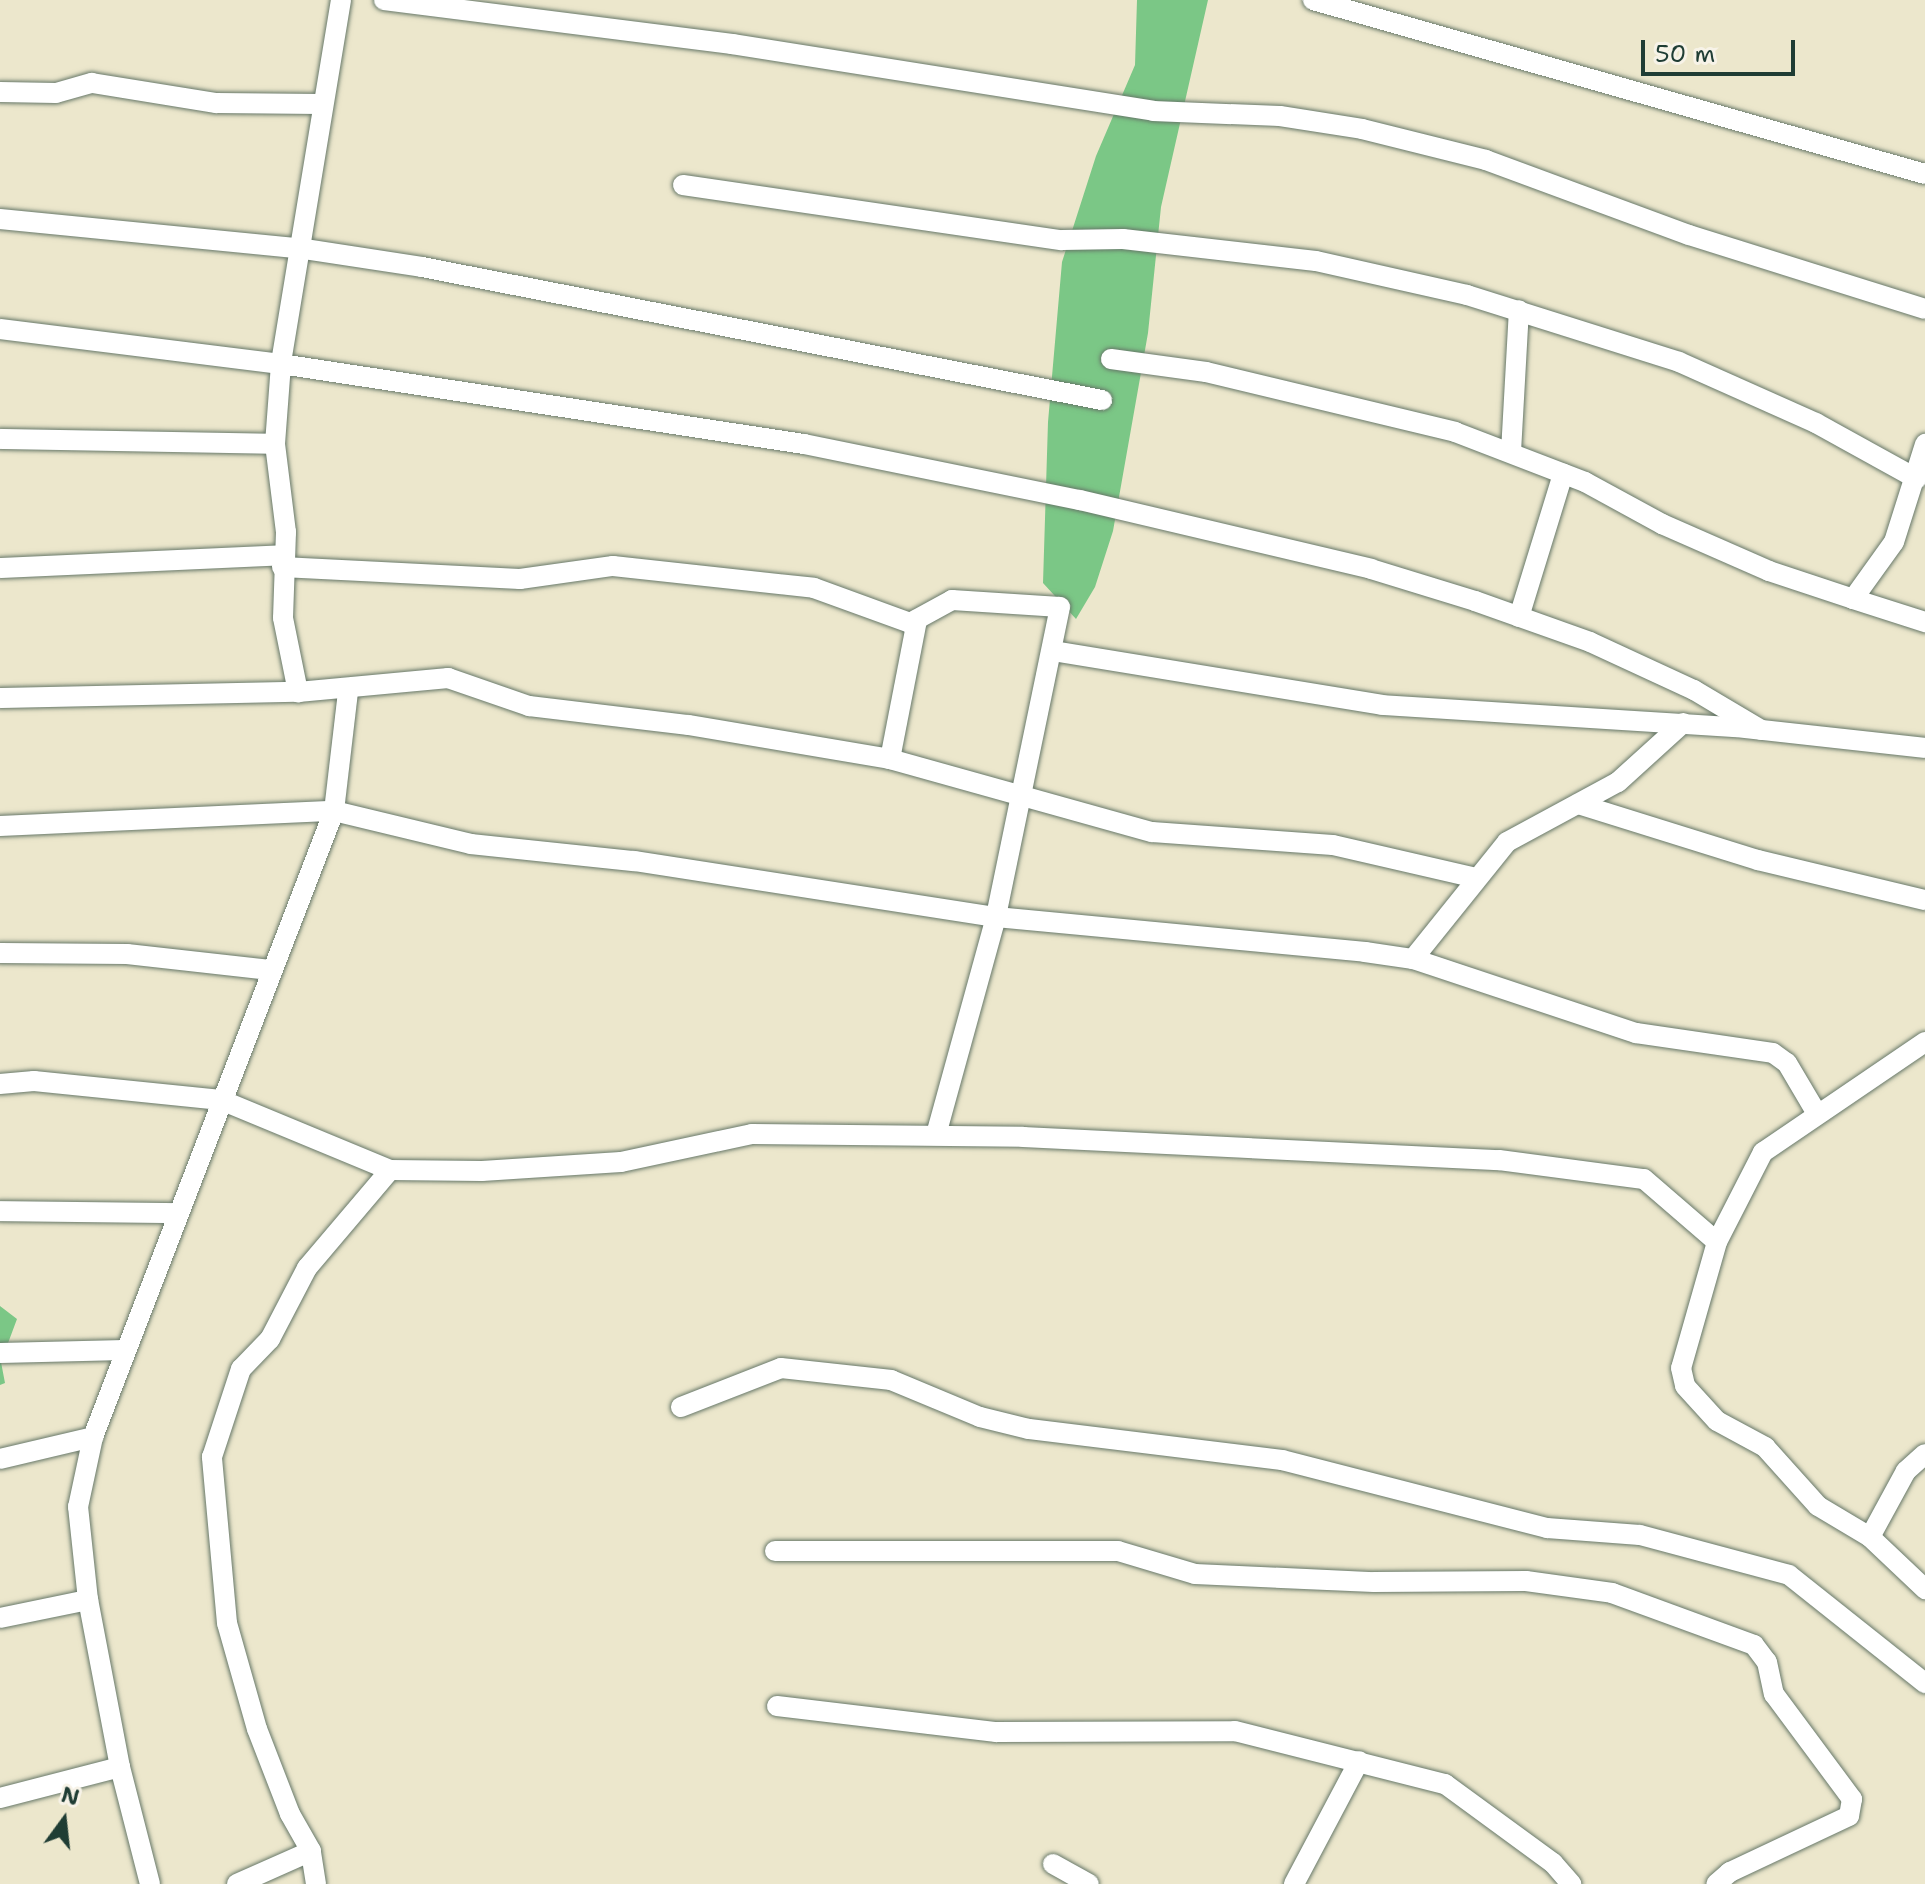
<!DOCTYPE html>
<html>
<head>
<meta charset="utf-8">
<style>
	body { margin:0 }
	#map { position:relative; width:1925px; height:1884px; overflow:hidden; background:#ece7cc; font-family:"Shantell Sans",sans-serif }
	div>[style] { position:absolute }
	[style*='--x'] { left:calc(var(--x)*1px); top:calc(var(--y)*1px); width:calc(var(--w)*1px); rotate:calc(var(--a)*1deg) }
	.green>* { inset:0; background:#7bc786 }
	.roads { filter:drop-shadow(0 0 2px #677869) drop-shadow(0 0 2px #677869) }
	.street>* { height:20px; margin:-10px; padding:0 10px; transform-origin:10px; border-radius:10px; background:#fff }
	span { translate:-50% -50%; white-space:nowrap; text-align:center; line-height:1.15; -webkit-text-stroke:8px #f7f3e8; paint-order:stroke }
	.north { position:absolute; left:24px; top:1780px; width:80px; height:80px; -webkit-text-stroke:6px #f7f3e8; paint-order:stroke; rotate:15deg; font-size:22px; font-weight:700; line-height:32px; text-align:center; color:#1f3d34 }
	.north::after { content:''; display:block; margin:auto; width:28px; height:36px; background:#1f3d34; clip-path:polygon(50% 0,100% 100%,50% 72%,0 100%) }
	.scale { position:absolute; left:1641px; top:40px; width:154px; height:36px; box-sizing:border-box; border:4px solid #1f3d34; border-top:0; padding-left:10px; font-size:24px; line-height:28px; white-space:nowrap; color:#1f3d34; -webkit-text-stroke:6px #f7f3e8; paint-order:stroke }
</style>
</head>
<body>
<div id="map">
	<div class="green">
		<i style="clip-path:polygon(1137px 0,1208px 0,1161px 207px,1148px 333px,1113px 531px,1095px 587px,1076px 619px,1043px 583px,1048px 422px,1062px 262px,1096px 156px,1135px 65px)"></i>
		<i style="clip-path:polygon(0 1306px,17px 1319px,1px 1362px,5px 1383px,0 1385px)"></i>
	</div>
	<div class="roads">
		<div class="street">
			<i style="--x:341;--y:0;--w:369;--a:99.4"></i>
			<i style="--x:281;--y:364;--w:80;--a:94.3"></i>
			<i style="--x:275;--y:444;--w:89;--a:82.9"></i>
			<i style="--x:286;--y:532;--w:86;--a:92"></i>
			<i style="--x:283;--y:618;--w:76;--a:78.5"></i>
			<i style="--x:298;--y:692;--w:151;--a:-5.3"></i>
			<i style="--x:448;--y:678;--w:86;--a:19.1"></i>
			<i style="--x:529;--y:706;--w:161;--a:6.8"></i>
			<i style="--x:689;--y:725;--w:204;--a:9.6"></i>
			<i style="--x:890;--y:759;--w:272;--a:15.6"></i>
			<i style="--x:1152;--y:832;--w:181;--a:4.1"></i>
			<i style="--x:1333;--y:845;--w:147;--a:13"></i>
			<i style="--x:384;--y:0;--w:351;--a:7.2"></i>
			<i style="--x:732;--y:44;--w:426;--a:9"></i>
			<i style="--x:1153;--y:111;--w:127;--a:2.3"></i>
			<i style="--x:1280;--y:116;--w:83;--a:9"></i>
			<i style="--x:1362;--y:129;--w:128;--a:14"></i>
			<i style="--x:1486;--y:160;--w:216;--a:20.3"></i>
			<i style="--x:1689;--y:235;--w:247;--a:17.4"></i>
			<i style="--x:1313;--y:0;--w:636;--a:15.87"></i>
			<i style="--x:0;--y:92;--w:56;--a:1"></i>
			<i style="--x:56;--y:93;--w:37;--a:-16"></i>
			<i style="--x:92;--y:83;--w:126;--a:9.2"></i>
			<i style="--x:216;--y:103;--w:104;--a:0.6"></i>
			<i style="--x:683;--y:185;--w:383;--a:8.3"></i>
			<i style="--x:1062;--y:240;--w:61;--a:-0.9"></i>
			<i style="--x:1123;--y:239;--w:194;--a:6.5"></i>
			<i style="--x:1316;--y:261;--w:155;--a:12.7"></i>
			<i style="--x:1467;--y:295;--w:222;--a:17.5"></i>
			<i style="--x:1679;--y:362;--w:150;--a:24"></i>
			<i style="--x:1816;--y:423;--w:115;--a:29"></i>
			<i style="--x:0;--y:219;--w:299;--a:5.6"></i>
			<i style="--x:298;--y:248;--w:125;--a:8.7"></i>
			<i style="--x:422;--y:267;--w:693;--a:11.07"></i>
			<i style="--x:0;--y:329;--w:283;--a:7.1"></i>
			<i style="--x:281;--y:364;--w:529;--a:8.7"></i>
			<i style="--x:804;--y:444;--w:282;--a:11.5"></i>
			<i style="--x:1080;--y:500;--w:299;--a:13.3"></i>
			<i style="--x:1371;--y:569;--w:109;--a:17.1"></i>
			<i style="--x:1475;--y:601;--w:122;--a:19.6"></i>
			<i style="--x:1590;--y:642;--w:115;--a:24.8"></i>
			<i style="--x:1694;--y:690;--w:78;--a:30.8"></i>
			<i style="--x:1111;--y:359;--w:96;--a:7.8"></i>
			<i style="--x:1206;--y:372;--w:256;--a:13.5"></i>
			<i style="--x:1455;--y:432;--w:139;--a:21"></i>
			<i style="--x:1585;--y:482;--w:88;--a:28.6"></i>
			<i style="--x:1662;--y:524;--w:117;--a:23.7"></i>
			<i style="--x:1769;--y:571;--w:89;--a:18.4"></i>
			<i style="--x:1853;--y:599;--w:70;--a:-54.3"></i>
			<i style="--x:1894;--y:542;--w:103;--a:-72.4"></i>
			<i style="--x:0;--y:439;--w:275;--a:1"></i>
			<i style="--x:1511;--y:452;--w:142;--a:-86.8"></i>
			<i style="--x:282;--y:567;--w:238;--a:2.9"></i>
			<i style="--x:520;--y:579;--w:94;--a:-8"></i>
			<i style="--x:613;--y:566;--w:202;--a:6.2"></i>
			<i style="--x:814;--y:588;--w:102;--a:20"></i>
			<i style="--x:910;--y:623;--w:48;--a:-28.7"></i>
			<i style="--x:952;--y:600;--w:108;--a:3.7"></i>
			<i style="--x:1060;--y:607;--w:317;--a:101.7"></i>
			<i style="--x:996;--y:917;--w:226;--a:105.4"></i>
			<i style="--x:0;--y:568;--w:284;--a:-2.6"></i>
			<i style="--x:1853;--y:599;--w:76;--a:17.7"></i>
			<i style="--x:1519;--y:617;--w:150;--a:-72.9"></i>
			<i style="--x:1053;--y:651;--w:333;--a:9.3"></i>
			<i style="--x:1382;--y:705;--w:354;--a:3.6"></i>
			<i style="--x:1735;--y:727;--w:191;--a:6.3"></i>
			<i style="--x:0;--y:698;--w:298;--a:-1.2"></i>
			<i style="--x:890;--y:759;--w:142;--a:-79"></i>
			<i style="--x:1578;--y:804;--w:189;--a:17.3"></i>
			<i style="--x:1758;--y:860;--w:172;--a:13.5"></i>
			<i style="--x:0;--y:826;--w:334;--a:-2.6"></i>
			<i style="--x:334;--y:811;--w:141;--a:13.5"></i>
			<i style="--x:471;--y:844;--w:164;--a:6"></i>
			<i style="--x:634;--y:861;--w:366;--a:8.8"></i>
			<i style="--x:996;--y:917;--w:371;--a:5.4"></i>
			<i style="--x:1365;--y:952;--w:49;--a:8.3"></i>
			<i style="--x:1413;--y:959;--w:235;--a:18.4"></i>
			<i style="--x:1636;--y:1033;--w:138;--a:8.3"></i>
			<i style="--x:1773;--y:1053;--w:17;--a:36"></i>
			<i style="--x:1787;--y:1063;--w:57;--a:59.4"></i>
			<i style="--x:0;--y:953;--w:127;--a:0.5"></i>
			<i style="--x:127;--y:954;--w:144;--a:6.4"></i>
			<i style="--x:1413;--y:959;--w:150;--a:-51.2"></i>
			<i style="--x:1507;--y:842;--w:126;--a:-28.4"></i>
			<i style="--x:1618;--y:782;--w:88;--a:-42.2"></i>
			<i style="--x:1925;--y:1042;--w:196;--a:145.8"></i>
			<i style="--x:1763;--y:1152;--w:101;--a:117.1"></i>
			<i style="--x:1717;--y:1242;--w:131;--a:105.9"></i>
			<i style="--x:1681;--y:1368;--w:18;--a:77"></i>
			<i style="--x:1685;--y:1386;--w:47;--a:47.6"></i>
			<i style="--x:1717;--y:1421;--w:55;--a:28.4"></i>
			<i style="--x:1765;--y:1447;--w:79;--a:48.1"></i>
			<i style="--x:1818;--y:1506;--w:61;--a:30.8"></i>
			<i style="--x:1870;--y:1537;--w:76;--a:43.4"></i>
			<i style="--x:0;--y:1084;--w:34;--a:-5"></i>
			<i style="--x:34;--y:1081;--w:188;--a:5.8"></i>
			<i style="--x:221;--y:1100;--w:183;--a:22.5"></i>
			<i style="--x:390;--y:1170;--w:92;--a:0.6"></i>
			<i style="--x:482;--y:1171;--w:139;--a:-3.7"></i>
			<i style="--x:621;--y:1162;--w:134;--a:-12.1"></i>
			<i style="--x:752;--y:1134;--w:271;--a:0.6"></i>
			<i style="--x:1023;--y:1137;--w:477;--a:2.8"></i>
			<i style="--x:1499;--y:1160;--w:146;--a:7.5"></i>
			<i style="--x:1644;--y:1179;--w:96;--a:40.8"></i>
			<i style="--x:0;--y:1211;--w:176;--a:0.7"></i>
			<i style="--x:0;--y:1353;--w:125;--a:-1.4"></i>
			<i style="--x:681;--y:1407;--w:107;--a:-21.3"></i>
			<i style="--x:781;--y:1368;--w:111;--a:6.2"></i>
			<i style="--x:891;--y:1380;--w:96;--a:22.6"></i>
			<i style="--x:980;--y:1417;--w:50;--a:13.8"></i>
			<i style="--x:1029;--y:1429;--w:255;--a:7"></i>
			<i style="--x:1282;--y:1460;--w:274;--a:14.4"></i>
			<i style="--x:1547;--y:1528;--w:93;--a:4.3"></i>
			<i style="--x:1640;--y:1535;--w:154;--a:15"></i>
			<i style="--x:1789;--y:1575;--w:174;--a:38.5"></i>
			<i style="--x:0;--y:1459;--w:96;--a:-13.3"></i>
			<i style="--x:1870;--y:1537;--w:75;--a:-61.4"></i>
			<i style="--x:1906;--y:1471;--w:25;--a:-42"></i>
			<i style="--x:775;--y:1551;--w:343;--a:0"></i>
			<i style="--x:1118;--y:1551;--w:80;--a:16.6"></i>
			<i style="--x:1195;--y:1574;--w:179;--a:2.6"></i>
			<i style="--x:1374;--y:1582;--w:152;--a:-0.4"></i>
			<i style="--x:1526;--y:1581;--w:87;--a:7.9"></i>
			<i style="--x:1612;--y:1593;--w:151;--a:20.1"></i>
			<i style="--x:1754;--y:1645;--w:21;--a:53"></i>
			<i style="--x:1767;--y:1662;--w:33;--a:78"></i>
			<i style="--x:1774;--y:1694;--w:131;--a:53.4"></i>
			<i style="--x:1852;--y:1799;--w:17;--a:100"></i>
			<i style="--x:1849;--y:1816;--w:132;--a:154.8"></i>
			<i style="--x:1730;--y:1872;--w:18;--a:139"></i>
			<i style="--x:0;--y:1618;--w:90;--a:-11.6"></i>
			<i style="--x:777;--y:1706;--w:221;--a:6.8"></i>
			<i style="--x:996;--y:1732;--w:239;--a:-0.2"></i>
			<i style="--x:1235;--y:1731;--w:217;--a:14.2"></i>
			<i style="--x:1445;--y:1784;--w:134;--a:36.2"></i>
			<i style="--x:1553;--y:1863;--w:28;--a:49"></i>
			<i style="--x:0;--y:1798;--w:124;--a:-14.5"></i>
			<i style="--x:1053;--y:1864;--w:41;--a:29.1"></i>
			<i style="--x:150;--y:1884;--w:121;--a:-104.4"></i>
			<i style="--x:120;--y:1767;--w:170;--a:-100.8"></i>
			<i style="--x:88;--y:1600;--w:94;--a:-96.1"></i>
			<i style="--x:78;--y:1507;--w:72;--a:-77.9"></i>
			<i style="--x:93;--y:1437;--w:671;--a:-68.94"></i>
			<i style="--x:334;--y:811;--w:121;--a:-83.3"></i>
			<i style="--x:237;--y:1884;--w:81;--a:-24"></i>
			<i style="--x:316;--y:1884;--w:33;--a:-99"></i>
			<i style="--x:311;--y:1851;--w:43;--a:-119.6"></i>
			<i style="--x:290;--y:1814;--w:91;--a:-111.2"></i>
			<i style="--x:257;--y:1729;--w:110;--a:-105.8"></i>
			<i style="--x:227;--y:1623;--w:167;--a:-95.2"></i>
			<i style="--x:212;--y:1457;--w:93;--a:-71.8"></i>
			<i style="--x:241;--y:1369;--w:42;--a:-46"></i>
			<i style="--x:270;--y:1339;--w:80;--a:-62.5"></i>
			<i style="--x:307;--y:1268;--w:128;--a:-49.7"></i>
			<i style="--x:1294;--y:1884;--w:139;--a:-62.1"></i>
		</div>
	</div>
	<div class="north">N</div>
	<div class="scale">50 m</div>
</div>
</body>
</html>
